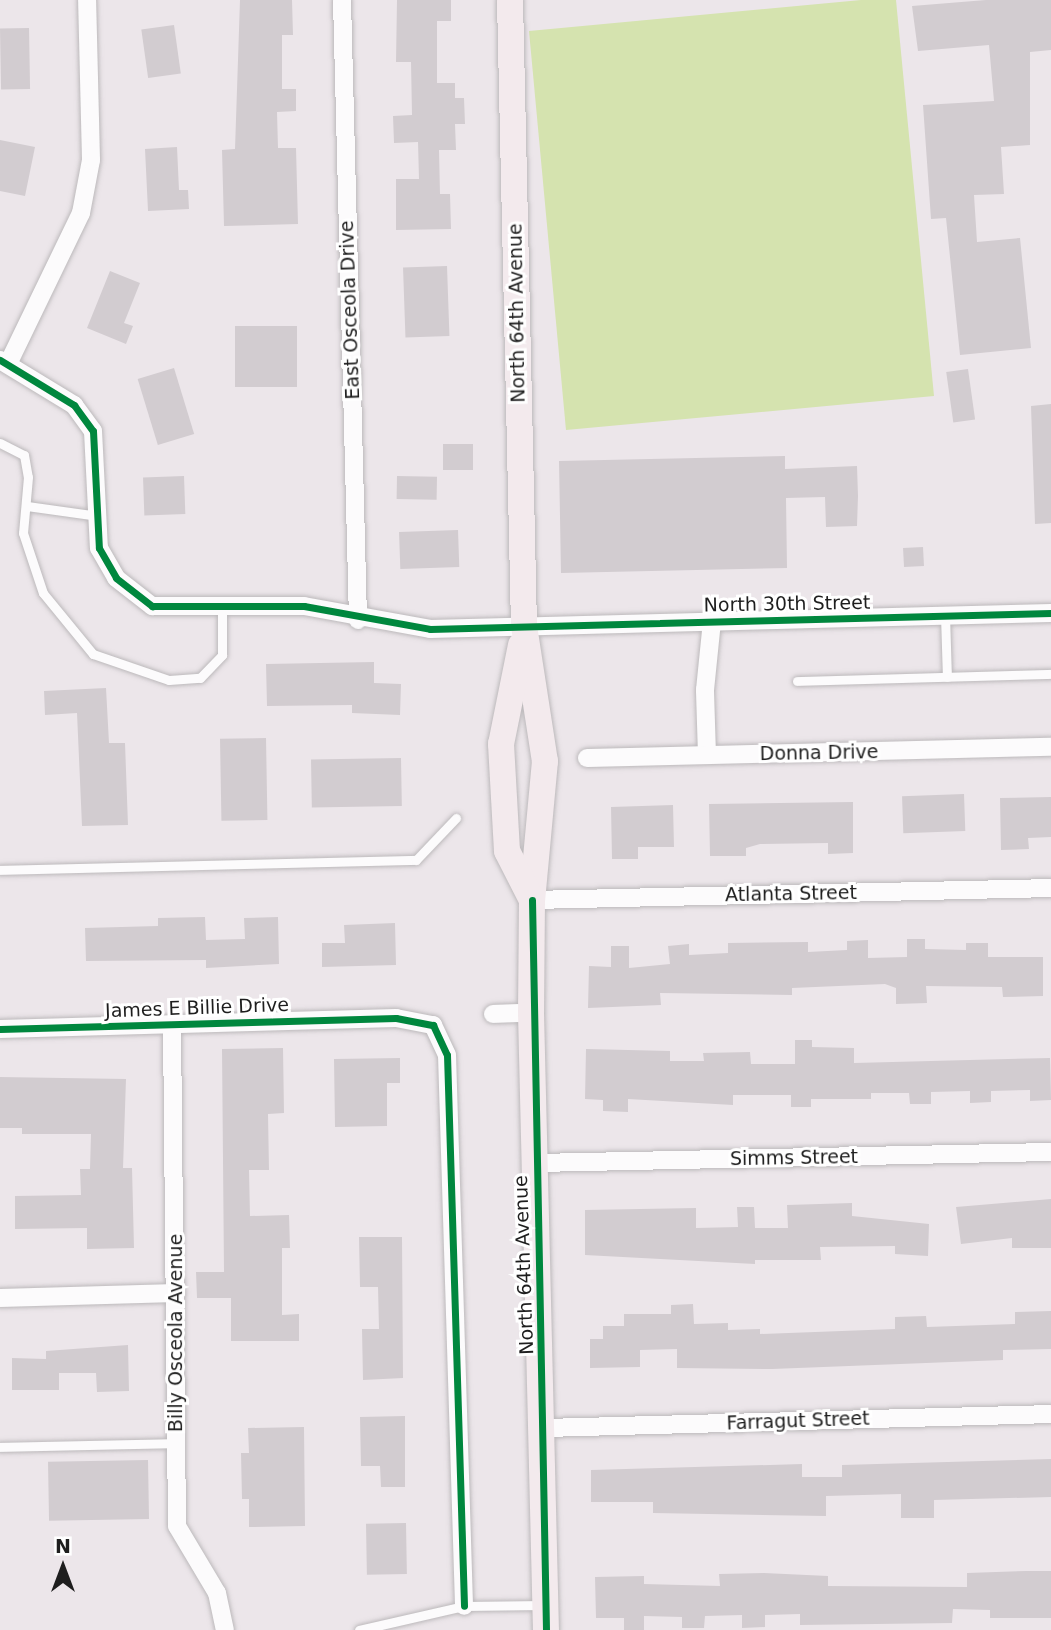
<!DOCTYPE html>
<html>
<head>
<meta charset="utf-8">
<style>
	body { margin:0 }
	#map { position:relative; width:1051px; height:1630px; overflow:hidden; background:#ece6ea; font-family:"DejaVu Sans",sans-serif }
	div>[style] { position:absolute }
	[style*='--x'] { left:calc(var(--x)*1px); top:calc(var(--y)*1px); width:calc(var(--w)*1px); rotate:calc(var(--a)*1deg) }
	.pitch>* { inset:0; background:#d5e3af }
	.building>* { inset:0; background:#d2ccd0; transform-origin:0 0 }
	.roads { filter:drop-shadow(0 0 2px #bcb9bb) drop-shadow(0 0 2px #bcb9bb) }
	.lane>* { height:9px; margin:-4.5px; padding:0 4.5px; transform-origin:4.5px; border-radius:4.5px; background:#fcfbfc }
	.street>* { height:18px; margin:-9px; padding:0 9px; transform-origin:9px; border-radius:9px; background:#fcfbfc }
	.secondary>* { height:26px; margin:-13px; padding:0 13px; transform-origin:13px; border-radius:13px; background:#f3eaed }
	.cycleway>* { height:7px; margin:-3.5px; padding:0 3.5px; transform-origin:3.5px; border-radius:3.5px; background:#00873e }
	span { translate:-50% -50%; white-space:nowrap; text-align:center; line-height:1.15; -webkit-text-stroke:6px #fff; paint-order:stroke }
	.street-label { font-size:19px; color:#1e1e1e }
	.north { position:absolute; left:28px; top:1532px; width:70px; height:70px; -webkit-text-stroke:5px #fff; paint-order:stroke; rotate:0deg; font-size:19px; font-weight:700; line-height:28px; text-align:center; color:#1e1e1e }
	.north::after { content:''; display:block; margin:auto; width:24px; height:32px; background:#1e1e1e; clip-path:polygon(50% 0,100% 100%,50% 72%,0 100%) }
</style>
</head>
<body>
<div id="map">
	<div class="pitch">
		<i style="clip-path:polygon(861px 0,896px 0,934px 396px,566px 430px,529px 31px)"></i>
	</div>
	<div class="building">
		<i style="clip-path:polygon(240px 0,292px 0,293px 35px,282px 35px,282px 89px,296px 89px,296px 111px,277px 112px,278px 148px,296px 148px,298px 224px,224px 226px,222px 150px,235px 149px)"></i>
		<i style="clip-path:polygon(397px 0,451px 0,451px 21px,437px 21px,437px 83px,455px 83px,455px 98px,464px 98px,465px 124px,455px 124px,456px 150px,439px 150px,440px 194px,450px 194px,451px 229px,396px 230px,396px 179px,419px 179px,418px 142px,394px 143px,393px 116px,412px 115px,411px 62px,396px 62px)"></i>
		<i style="clip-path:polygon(986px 0,1051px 0,1051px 50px,1030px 52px,1030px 145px,1001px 147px,1004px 194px,974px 195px,977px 242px,1020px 238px,1031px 348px,960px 355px,946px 218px,931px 219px,923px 105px,994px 101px,989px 45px,918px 51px,912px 6px)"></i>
		<i style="left:174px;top:25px;width:49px;height:33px;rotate:82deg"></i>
		<i style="left:29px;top:28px;width:61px;height:29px;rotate:89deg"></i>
		<i style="clip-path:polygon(0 140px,35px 147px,25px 196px,0 191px)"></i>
		<i style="clip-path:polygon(177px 147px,179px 190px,188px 190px,189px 209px,148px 211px,145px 149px)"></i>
		<i style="left:447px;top:266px;width:70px;height:44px;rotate:88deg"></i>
		<i style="clip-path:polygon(110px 271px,140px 283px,124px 323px,133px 326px,126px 344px,87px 328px)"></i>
		<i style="left:235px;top:326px;width:62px;height:61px"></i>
		<i style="left:174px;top:368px;width:69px;height:38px;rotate:73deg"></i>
		<i style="left:968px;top:369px;width:51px;height:22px;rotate:82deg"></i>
		<i style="clip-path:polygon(1051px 404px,1051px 523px,1035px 524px,1031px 406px)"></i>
		<i style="left:443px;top:444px;width:30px;height:26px"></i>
		<i style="clip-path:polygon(785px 456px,785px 469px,857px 466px,858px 496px,857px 526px,826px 527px,825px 497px,786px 498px,787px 568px,561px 573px,559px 461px)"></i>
		<i style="left:184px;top:476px;width:38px;height:41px;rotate:88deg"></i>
		<i style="left:397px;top:476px;width:40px;height:23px;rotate:1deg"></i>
		<i style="left:458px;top:530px;width:37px;height:59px;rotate:88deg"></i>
		<i style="left:923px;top:547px;width:19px;height:20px;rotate:87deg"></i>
		<i style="clip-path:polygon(374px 662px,374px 683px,401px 684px,400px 715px,352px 713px,352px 705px,267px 706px,266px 664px)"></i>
		<i style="clip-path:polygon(106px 688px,109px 743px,125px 743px,128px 825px,82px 826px,77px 713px,45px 715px,44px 691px)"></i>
		<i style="left:266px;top:738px;width:82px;height:46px;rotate:89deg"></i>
		<i style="left:401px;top:758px;width:48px;height:90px;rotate:89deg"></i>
		<i style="left:964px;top:794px;width:37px;height:62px;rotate:88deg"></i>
		<i style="clip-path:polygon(1051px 797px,1051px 837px,1028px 838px,1029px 849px,1001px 850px,1000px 798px)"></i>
		<i style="clip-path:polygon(853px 802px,853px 853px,828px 854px,828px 843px,760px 844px,746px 848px,746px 856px,710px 856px,709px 804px)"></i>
		<i style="clip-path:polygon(673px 805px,674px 847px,638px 847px,638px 859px,612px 859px,611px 807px)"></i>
		<i style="clip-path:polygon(205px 917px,206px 940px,245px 939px,244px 918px,278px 917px,279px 964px,206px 968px,206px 960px,86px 961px,85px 928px,158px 926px,158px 918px)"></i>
		<i style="clip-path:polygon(395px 923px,396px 965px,322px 967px,322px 943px,345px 943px,344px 925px)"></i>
		<i style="clip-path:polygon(907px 939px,925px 939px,925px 949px,966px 950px,966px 943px,988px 943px,988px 957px,1043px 957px,1043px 996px,1003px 997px,1002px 987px,926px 986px,927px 1003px,896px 1004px,896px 988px,885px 984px,792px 988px,792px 995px,660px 993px,661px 1005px,588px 1008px,589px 966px,611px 967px,611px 946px,629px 946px,629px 968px,670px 964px,668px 946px,689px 944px,689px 955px,728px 953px,728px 943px,808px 942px,808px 952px,847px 950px,847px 941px,868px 940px,868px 958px,907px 957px)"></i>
		<i style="clip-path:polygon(795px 1040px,812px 1040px,812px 1047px,854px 1048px,854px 1063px,1050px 1058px,1051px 1100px,1030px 1101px,1030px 1090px,991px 1091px,991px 1102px,970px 1103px,970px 1091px,931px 1092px,931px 1104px,910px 1104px,909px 1093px,871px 1093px,871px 1099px,811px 1099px,811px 1107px,791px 1107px,791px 1095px,733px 1095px,733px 1105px,628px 1099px,628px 1112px,603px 1111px,603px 1100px,585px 1099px,586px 1049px,670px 1051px,670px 1061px,704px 1061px,703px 1053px,750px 1052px,751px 1064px,795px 1064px)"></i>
		<i style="clip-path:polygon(283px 1048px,284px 1113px,268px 1114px,269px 1170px,249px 1170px,250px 1216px,289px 1215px,290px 1248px,282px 1248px,282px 1315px,299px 1314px,299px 1341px,231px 1341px,231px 1298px,197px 1298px,196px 1272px,224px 1272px,222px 1049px)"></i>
		<i style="clip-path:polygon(400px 1058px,400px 1083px,387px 1083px,387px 1126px,335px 1127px,334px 1059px)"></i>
		<i style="clip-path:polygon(0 1077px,126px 1079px,123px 1168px,132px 1168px,134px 1248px,87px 1249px,87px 1228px,15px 1229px,15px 1196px,81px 1195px,80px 1169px,90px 1169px,91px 1134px,22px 1134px,22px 1128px,0 1128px)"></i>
		<i style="clip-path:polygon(1051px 1199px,1051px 1248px,1012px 1248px,1012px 1238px,961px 1244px,956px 1207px)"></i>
		<i style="clip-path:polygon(852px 1203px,852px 1216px,929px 1224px,928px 1256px,895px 1254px,895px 1246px,820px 1247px,821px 1260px,755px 1260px,755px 1264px,585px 1255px,585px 1210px,696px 1208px,696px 1228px,738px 1227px,737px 1207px,754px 1207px,755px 1228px,788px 1228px,787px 1205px)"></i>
		<i style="clip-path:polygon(359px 1237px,402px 1237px,403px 1378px,363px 1380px,362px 1329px,379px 1329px,378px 1287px,360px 1287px)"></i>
		<i style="clip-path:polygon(693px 1304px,694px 1324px,728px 1323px,728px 1330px,760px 1329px,760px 1334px,895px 1329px,895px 1317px,926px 1316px,927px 1327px,1015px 1324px,1015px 1312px,1051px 1311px,1051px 1349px,1003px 1350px,1003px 1360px,772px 1369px,677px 1368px,677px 1349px,640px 1350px,640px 1367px,590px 1368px,590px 1339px,603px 1339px,603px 1326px,624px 1326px,624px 1314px,671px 1314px,671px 1305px)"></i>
		<i style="clip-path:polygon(128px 1345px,129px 1391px,97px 1392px,96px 1373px,59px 1373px,59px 1390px,12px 1390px,12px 1358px,46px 1359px,46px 1351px)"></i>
		<i style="clip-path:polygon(405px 1416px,405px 1487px,381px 1487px,380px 1466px,361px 1466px,360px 1417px)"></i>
		<i style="clip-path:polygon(304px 1427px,305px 1526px,249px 1527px,249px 1499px,242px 1499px,241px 1453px,249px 1453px,248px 1428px)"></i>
		<i style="clip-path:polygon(1051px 1459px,1051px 1497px,934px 1500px,934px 1518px,901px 1518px,901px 1494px,826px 1496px,826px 1516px,653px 1513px,653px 1502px,591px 1502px,591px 1470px,802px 1464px,802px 1477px,842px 1477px,842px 1465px)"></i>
		<i style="left:148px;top:1460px;width:59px;height:100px;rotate:89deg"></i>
		<i style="left:406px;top:1523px;width:51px;height:40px;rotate:89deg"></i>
		<i style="clip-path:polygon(1027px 1571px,1051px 1571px,1051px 1618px,990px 1618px,990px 1610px,953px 1609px,952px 1623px,800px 1625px,800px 1614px,765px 1615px,765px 1627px,742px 1628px,742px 1615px,705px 1616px,704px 1628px,682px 1628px,682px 1617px,644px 1616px,644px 1630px,624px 1630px,624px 1618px,596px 1618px,595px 1577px,644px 1576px,644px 1584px,720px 1586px,719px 1574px,764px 1573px,828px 1576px,828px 1586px,967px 1587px,967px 1573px)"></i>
	</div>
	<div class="roads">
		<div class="lane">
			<i style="--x:0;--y:443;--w:27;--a:27"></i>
			<i style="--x:24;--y:455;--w:22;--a:80"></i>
			<i style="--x:28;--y:477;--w:56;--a:95.1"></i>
			<i style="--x:23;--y:533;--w:63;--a:71.6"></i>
			<i style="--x:43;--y:593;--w:79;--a:50.7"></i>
			<i style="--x:93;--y:654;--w:80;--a:18.9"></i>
			<i style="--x:169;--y:680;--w:31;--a:-4"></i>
			<i style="--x:200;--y:678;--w:32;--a:-46"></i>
			<i style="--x:222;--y:655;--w:46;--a:-90"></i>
			<i style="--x:27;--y:506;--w:72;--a:8"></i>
			<i style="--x:945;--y:615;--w:62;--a:88.2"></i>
			<i style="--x:797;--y:681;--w:254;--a:-1.6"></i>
			<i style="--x:0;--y:870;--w:416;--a:-1.4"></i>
			<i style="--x:416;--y:860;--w:58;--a:-46.4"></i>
			<i style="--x:0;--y:1447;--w:177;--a:-1.3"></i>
			<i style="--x:359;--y:1630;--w:108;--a:-12.9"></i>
			<i style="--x:464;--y:1606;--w:80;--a:-0.7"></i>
		</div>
		<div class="street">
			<i style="--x:342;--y:0;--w:620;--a:88.52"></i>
			<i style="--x:0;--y:360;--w:87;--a:31.3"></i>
			<i style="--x:74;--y:405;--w:32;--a:54"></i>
			<i style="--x:93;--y:431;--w:117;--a:87.1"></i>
			<i style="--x:99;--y:548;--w:34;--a:60"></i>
			<i style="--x:116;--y:578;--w:46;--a:37.9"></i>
			<i style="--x:152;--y:606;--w:152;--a:0"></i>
			<i style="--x:304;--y:606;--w:128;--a:10.3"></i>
			<i style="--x:430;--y:629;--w:621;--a:-1.48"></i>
			<i style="--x:8;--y:364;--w:168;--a:-64.2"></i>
			<i style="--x:81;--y:213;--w:54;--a:-79.3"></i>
			<i style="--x:91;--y:160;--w:160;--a:-91.4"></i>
			<i style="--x:707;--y:755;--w:65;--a:-91.8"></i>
			<i style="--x:705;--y:690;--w:69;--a:-84.2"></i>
			<i style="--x:587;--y:758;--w:464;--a:-1.4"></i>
			<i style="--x:532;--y:900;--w:519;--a:-1.32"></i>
			<i style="--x:493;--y:1014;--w:38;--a:-2"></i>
			<i style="--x:172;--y:1025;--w:501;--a:89.43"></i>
			<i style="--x:177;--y:1526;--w:78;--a:59.2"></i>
			<i style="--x:217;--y:1593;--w:38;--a:78"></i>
			<i style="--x:0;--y:1029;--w:396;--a:-1.6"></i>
			<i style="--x:396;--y:1018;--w:38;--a:11"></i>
			<i style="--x:433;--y:1025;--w:33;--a:65"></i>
			<i style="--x:447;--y:1055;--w:551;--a:88.23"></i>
			<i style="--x:537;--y:1163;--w:514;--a:-1.23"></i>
			<i style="--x:0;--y:1298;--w:176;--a:-1.6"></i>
			<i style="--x:545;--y:1428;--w:506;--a:-1.58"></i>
		</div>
		<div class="secondary">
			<i style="--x:510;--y:0;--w:626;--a:88.72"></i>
			<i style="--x:524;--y:626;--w:137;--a:81.2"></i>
			<i style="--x:545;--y:761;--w:140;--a:95.3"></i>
			<i style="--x:532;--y:900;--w:113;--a:90.5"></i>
			<i style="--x:531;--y:1013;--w:617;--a:88.61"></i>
			<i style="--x:521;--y:645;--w:101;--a:101.4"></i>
			<i style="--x:501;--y:744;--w:107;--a:86.8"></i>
			<i style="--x:507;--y:851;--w:55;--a:63"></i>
		</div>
	</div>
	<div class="cycleway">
		<i style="--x:0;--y:360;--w:87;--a:31.3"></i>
		<i style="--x:74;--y:405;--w:32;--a:54"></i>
		<i style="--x:93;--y:431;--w:117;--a:87.1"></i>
		<i style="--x:99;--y:548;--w:34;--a:60"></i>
		<i style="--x:116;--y:578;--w:46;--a:37.9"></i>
		<i style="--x:152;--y:606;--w:152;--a:0"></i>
		<i style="--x:304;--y:606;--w:128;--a:10.3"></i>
		<i style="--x:430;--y:629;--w:621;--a:-1.48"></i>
		<i style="--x:532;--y:900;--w:730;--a:88.9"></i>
		<i style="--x:0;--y:1029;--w:396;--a:-1.6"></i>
		<i style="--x:396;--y:1018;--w:38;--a:11"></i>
		<i style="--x:433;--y:1025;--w:33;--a:65"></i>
		<i style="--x:447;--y:1055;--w:551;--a:88.23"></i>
	</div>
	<div class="street-label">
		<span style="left:350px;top:310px;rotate:-92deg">East Osceola Drive</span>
		<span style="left:517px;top:313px;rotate:-91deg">North 64th Avenue</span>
		<span style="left:787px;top:604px;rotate:-1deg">North 30th Street</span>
		<span style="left:819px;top:753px;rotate:-1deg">Donna Drive</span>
		<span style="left:791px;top:894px;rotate:-1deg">Atlanta Street</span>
		<span style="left:197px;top:1008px;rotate:-2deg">James E Billie Drive</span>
		<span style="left:794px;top:1158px;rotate:-1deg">Simms Street</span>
		<span style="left:524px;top:1265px;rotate:-92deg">North 64th Avenue</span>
		<span style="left:176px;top:1333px;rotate:-90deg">Billy Osceola Avenue</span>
		<span style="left:798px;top:1421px;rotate:-2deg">Farragut Street</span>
	</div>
	<div class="north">N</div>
</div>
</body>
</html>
